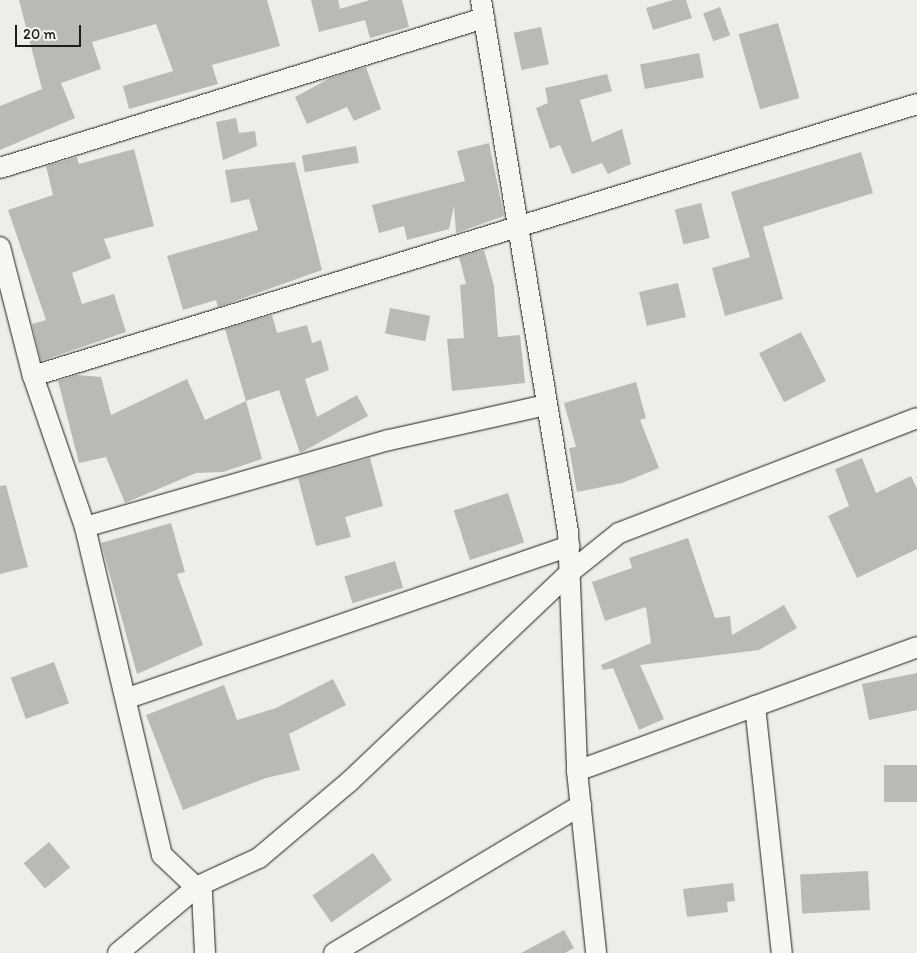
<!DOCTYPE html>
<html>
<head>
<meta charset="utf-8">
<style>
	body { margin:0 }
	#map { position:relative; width:917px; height:953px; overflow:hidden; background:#edede9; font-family:Itim,sans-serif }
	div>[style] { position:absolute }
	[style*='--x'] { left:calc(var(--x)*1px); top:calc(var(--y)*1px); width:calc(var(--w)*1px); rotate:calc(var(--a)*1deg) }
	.building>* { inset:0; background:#b9b9b6; transform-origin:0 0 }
	.roads { filter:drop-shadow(0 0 1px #1c1c1c) drop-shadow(0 0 1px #1c1c1c) }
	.minor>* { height:20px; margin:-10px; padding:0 10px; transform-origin:10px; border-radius:10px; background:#f6f6f2 }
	span { translate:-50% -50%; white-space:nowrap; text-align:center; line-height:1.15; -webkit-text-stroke:4px #f6f6f2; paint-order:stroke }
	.scale { position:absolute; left:15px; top:25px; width:66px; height:22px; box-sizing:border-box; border:2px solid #1c1c1c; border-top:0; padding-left:6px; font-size:15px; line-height:18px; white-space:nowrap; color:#1c1c1c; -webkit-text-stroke:4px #f6f6f2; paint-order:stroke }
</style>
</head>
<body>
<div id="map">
	<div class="building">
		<i style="clip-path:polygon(19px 0,267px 0,280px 46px,212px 65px,218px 84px,129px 109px,123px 86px,173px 71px,156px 24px,92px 42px,101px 69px,61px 83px,75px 118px,0 150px,0 106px,42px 89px)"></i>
		<i style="clip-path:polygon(311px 0,338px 0,340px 9px,370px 0,402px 0,409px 27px,370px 38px,365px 20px,319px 32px)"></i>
		<i style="clip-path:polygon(673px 0,686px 0,692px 18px,653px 30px,646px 8px)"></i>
		<i style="left:720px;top:7px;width:30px;height:18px;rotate:70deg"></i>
		<i style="left:778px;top:23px;width:78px;height:41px;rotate:74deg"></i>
		<i style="left:541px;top:27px;width:38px;height:28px;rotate:78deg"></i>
		<i style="left:699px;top:53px;width:25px;height:60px;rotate:79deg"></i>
		<i style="clip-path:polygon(366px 67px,381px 109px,354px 121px,347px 107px,307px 124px,295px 97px,330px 78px)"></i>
		<i style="clip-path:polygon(607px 74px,612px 91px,580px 100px,592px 142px,622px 129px,631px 164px,608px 174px,602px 163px,572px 174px,560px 145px,550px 149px,536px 108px,548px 103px,545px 88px)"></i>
		<i style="clip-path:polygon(236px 118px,239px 133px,255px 131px,257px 146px,223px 160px,216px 122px)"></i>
		<i style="clip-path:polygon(489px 143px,504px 216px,456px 233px,454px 206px,449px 229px,407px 240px,404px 226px,379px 233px,372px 205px,465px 181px,457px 151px)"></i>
		<i style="left:356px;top:146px;width:17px;height:55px;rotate:80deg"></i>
		<i style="clip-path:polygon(134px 149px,154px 226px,104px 239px,111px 258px,72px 273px,82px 304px,114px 294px,126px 332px,41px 361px,32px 324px,46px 320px,8px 210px,53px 195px,46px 166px,77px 157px,79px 164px)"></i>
		<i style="clip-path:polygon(861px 152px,873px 193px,763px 227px,783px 299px,725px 316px,712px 268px,750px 257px,731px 192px)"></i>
		<i style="clip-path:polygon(295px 162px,322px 270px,218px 307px,216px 300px,183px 310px,167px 256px,258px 230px,249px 199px,231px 203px,225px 170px)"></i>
		<i style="left:701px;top:203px;width:36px;height:27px;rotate:76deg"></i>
		<i style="clip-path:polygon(484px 250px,494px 286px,498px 337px,520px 335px,525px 383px,452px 391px,447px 339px,464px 338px,460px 285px,466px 284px,459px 257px)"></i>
		<i style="left:678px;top:283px;width:35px;height:40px;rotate:77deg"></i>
		<i style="left:390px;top:308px;width:41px;height:26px;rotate:11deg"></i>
		<i style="clip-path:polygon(272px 315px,277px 333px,307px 325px,312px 343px,321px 340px,329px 370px,305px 379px,317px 417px,357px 395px,368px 416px,300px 453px,279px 390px,246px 401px,225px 329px)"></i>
		<i style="left:801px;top:332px;width:55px;height:47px;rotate:63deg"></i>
		<i style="clip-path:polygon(77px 375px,101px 377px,111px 415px,187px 379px,205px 420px,246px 401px,262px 459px,223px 472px,196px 473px,125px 503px,106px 457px,79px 463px,58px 381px)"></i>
		<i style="clip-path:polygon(636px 382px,646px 418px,640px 420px,659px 468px,622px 483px,577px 492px,569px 448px,576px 447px,564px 403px)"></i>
		<i style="clip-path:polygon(370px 458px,383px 506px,345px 517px,351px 537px,316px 546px,298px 478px)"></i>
		<i style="clip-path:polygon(862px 458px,876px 493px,911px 476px,917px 489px,917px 549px,857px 578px,828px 516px,849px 506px,835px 469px)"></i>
		<i style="clip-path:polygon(6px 485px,28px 567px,0 574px,0 486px)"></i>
		<i style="left:508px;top:493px;width:52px;height:57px;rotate:72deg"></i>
		<i style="clip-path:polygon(171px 523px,185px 572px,177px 574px,203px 645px,137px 674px,101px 543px)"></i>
		<i style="clip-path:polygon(688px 538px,715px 618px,730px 616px,732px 635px,784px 605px,797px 628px,759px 650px,640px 665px,664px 719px,639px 730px,613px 668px,603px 670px,601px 665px,651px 643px,646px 607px,605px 621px,592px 582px,632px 568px,629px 558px)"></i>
		<i style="left:395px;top:561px;width:28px;height:53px;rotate:73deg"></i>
		<i style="left:54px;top:662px;width:44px;height:46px;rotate:70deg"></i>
		<i style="clip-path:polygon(917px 673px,917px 710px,869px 720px,862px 684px)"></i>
		<i style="clip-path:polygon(333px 679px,346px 705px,289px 734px,300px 770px,266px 778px,183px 810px,146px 715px,224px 685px,237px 720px,276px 708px)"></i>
		<i style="left:917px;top:765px;width:37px;height:33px;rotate:90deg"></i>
		<i style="left:49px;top:842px;width:33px;height:33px;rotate:50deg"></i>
		<i style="left:373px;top:853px;width:33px;height:74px;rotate:55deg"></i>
		<i style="left:868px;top:871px;width:39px;height:68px;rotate:87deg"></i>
		<i style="clip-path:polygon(733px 883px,735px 901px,727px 902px,728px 912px,687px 917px,683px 889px)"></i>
		<i style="clip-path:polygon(564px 930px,574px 948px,565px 953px,521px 953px)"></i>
	</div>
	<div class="roads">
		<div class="minor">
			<i style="--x:481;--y:0;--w:539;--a:80.71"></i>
			<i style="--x:568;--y:532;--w:239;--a:87.8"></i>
			<i style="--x:577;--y:771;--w:183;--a:84"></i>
			<i style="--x:0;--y:168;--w:507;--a:-17.22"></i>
			<i style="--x:0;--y:247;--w:133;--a:75.7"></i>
			<i style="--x:33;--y:376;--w:160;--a:71"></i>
			<i style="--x:85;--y:527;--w:337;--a:76.8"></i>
			<i style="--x:162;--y:855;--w:55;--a:43.5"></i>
			<i style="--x:202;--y:893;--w:60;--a:87.1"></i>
			<i style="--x:33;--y:376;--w:925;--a:-17.1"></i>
			<i style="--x:85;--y:527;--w:316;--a:-16"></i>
			<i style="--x:389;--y:440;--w:161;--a:-12.6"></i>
			<i style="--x:128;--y:698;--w:467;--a:-19"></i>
			<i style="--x:755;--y:706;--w:248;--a:83.8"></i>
			<i style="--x:577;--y:771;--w:362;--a:-20"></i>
			<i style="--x:118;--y:953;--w:104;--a:-39.9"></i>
			<i style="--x:198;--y:886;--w:67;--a:-24.7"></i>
			<i style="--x:259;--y:858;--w:118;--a:-40.2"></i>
			<i style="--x:349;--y:782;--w:303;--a:-43.5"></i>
			<i style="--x:569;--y:573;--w:64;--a:-38.7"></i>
			<i style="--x:619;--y:533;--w:319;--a:-21.1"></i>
			<i style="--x:334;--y:953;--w:288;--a:-30.9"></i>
		</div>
	</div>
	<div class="scale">20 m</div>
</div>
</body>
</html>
